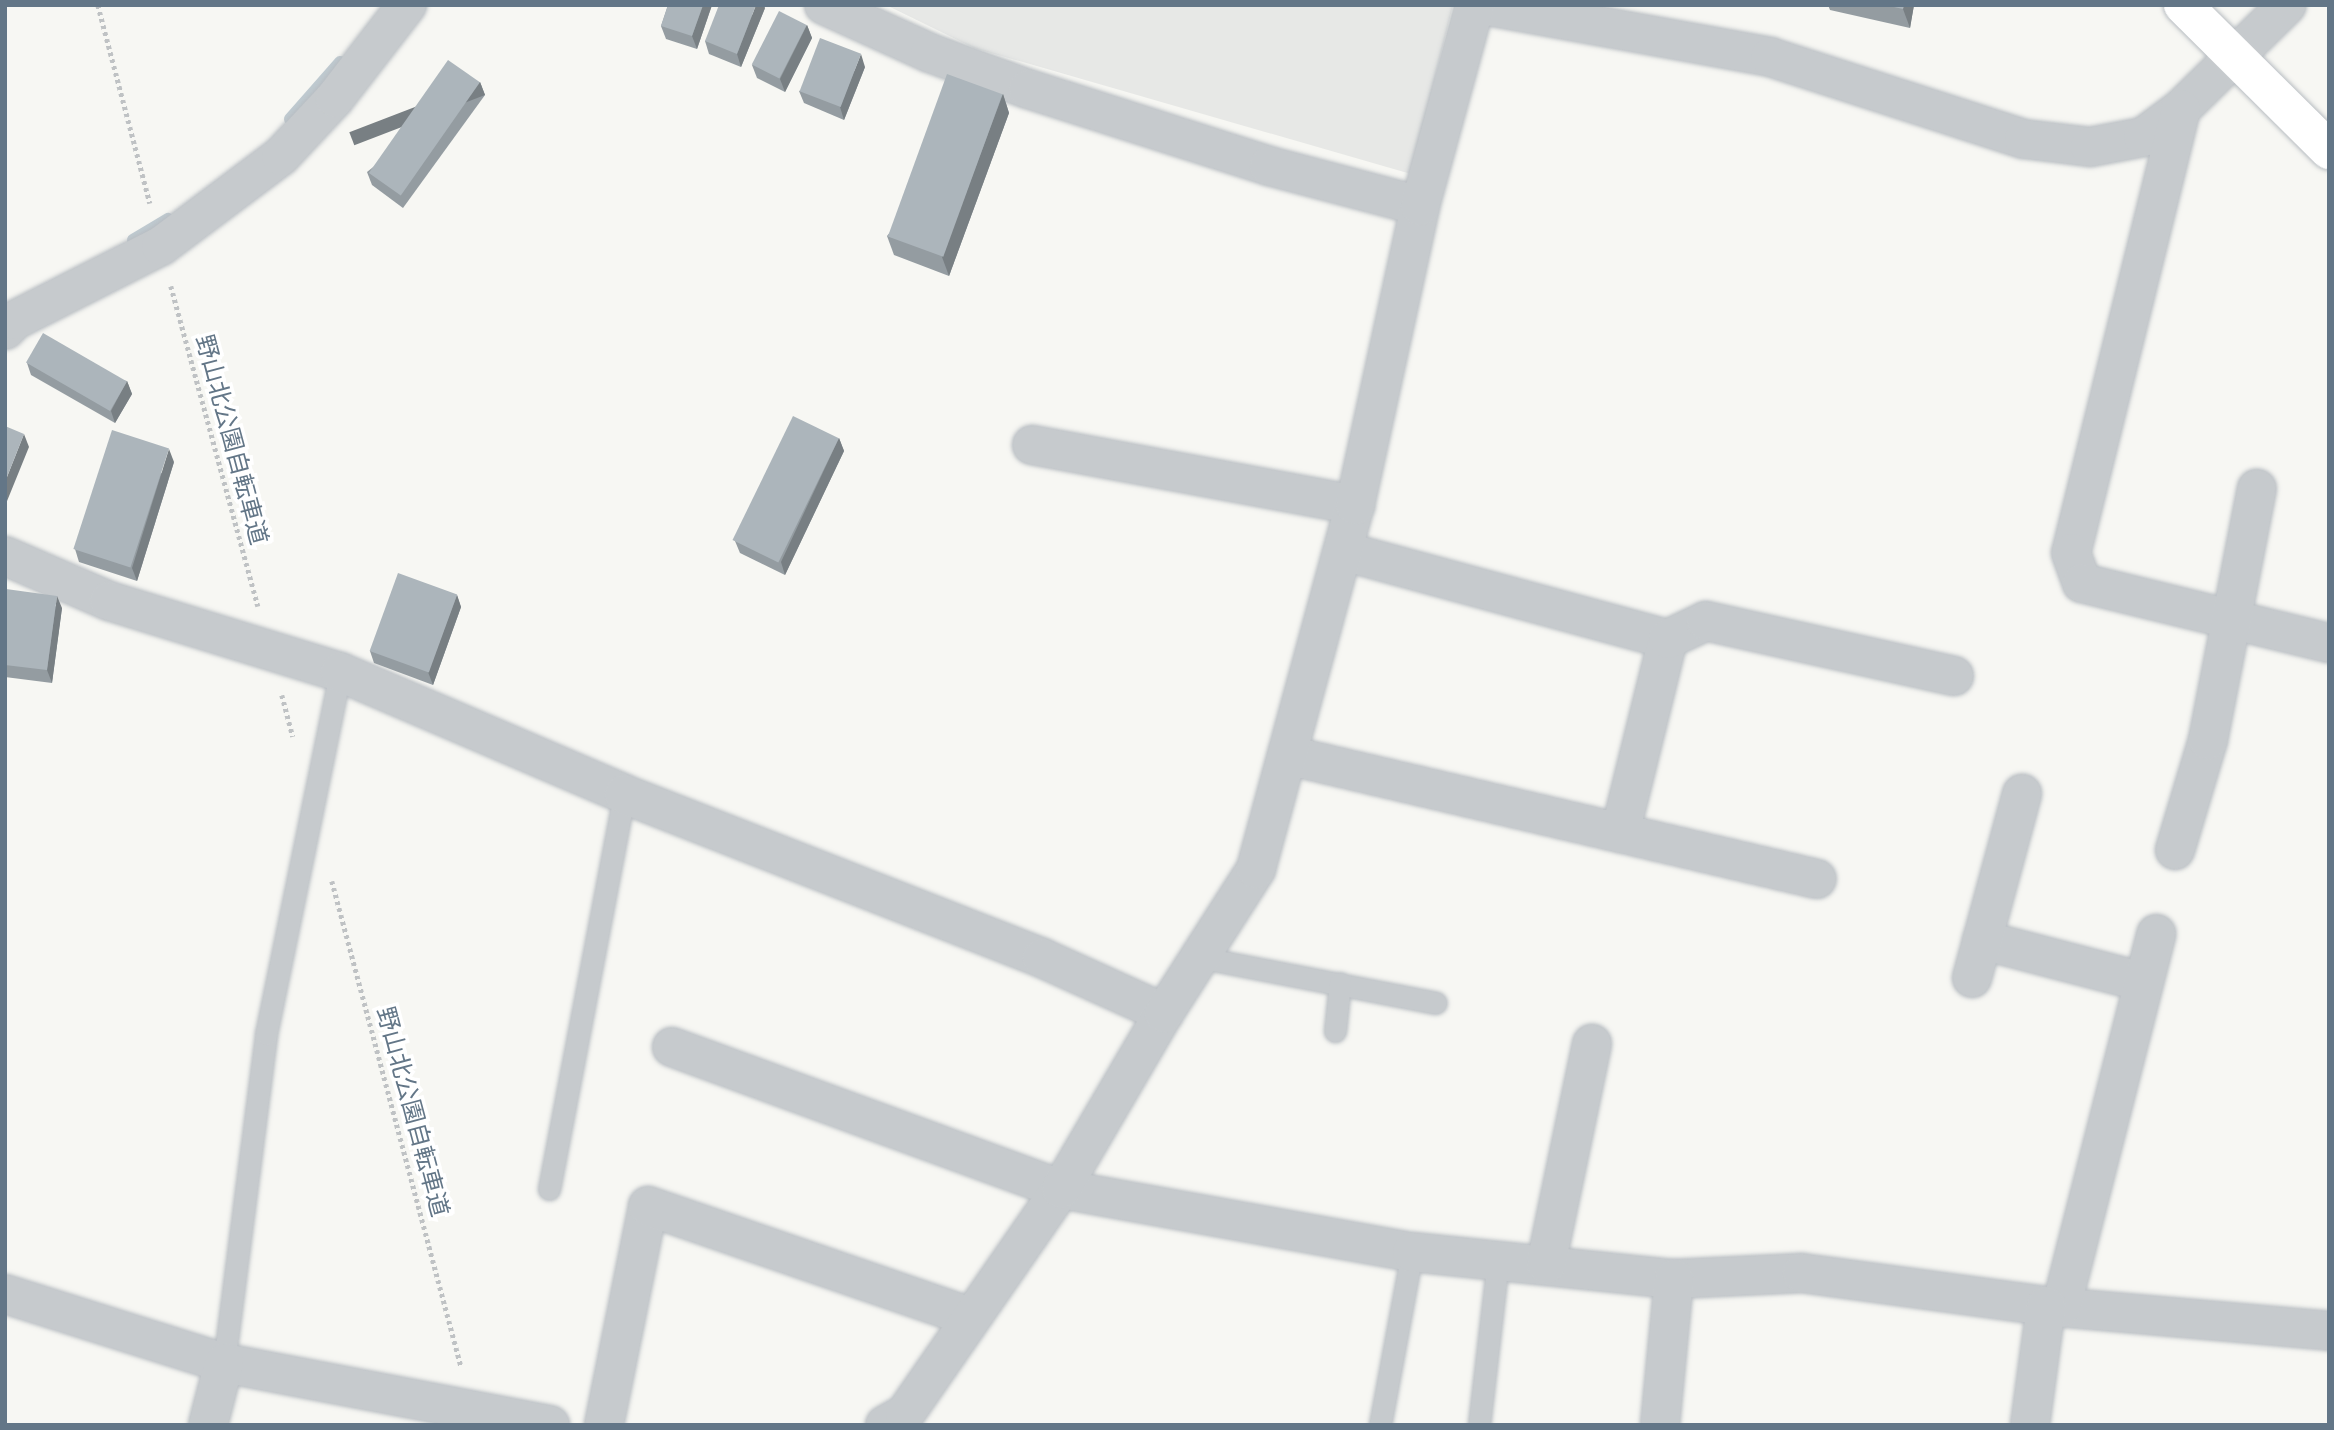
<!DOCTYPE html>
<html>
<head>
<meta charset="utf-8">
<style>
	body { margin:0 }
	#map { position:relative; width:2334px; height:1430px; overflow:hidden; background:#f7f7f3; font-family:"Varela Round","Noto Sans JP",sans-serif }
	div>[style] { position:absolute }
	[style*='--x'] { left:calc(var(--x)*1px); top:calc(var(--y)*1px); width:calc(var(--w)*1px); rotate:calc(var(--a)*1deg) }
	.built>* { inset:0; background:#e7e8e6 }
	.stream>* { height:12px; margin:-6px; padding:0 6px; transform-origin:6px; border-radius:6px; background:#bfcad0 }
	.path>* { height:4.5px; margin-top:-2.25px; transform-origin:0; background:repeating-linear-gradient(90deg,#bfc2c4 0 3.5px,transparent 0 7px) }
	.roads { filter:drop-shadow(0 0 2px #b8bdc2) drop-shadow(0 0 2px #b8bdc2) }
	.lane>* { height:21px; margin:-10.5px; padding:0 10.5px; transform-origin:10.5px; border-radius:10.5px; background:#c6cacd }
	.street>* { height:38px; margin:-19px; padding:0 19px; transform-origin:19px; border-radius:19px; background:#c6cacd }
	.secondary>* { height:38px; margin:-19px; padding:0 19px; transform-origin:19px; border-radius:19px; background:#fff }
	.wall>* { inset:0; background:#949ca1 }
	.shaded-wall>* { inset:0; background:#787f83; transform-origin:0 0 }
	.building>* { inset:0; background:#acb5bb; transform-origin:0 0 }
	span { translate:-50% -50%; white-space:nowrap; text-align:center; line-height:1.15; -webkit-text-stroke:7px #fff; paint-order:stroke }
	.street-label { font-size:24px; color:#637687 }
	.frame { position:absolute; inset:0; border:7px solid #637687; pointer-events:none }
</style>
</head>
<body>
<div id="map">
	<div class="built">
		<i style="clip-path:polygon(886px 5px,1453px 5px,1411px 174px,974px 48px)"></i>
	</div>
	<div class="stream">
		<i style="--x:290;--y:119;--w:76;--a:-48.7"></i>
		<i style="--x:133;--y:240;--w:41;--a:-31"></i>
	</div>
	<div class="path">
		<i style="--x:98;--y:5;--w:205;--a:75.3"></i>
		<i style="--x:171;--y:286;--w:332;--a:74.8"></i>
		<i style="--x:282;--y:695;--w:43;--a:75.3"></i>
		<i style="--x:332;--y:881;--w:502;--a:75.11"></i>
	</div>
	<div class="roads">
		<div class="lane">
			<i style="--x:1203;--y:958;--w:237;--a:10.9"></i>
			<i style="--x:1335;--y:1031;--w:48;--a:-84.1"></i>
			<i style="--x:549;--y:1189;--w:402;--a:-79.2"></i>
			<i style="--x:224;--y:1363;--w:332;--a:-82.7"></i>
			<i style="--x:266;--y:1034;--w:369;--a:-78.4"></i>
			<i style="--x:1380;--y:1425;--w:176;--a:-79.5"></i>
			<i style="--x:1479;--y:1425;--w:166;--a:-83.4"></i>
		</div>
		<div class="street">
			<i style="--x:824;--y:5;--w:116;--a:24.4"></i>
			<i style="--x:930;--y:53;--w:104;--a:20.2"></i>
			<i style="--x:1028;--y:89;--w:253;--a:17.7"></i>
			<i style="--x:1269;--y:166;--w:156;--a:14.8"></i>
			<i style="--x:1482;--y:5;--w:293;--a:10.2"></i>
			<i style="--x:1770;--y:57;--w:267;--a:17.9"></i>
			<i style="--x:2024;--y:139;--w:66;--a:6.9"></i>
			<i style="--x:2090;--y:147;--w:54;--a:-10.7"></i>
			<i style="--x:2143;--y:137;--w:47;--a:-36.4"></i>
			<i style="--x:2181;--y:109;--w:148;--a:-44.5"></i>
			<i style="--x:2181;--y:109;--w:457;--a:103.9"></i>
			<i style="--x:2071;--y:553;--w:32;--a:70"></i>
			<i style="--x:2082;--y:583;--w:254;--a:13.7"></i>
			<i style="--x:5;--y:330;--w:14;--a:-45"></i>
			<i style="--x:15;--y:320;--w:164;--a:-26.9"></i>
			<i style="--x:161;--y:246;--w:150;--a:-36.9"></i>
			<i style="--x:281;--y:156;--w:79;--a:-47"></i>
			<i style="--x:335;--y:98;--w:118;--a:-52.3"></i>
			<i style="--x:1032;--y:445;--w:329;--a:10.5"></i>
			<i style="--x:1343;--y:551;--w:337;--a:15.2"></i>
			<i style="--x:1668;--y:639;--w:200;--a:103.9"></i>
			<i style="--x:5;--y:556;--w:113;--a:23.4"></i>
			<i style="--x:109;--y:601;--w:242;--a:17.1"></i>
			<i style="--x:340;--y:672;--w:309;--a:23.2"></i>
			<i style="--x:624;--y:794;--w:449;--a:21.4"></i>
			<i style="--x:1042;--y:958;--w:134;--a:24.3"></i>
			<i style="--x:1668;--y:639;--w:42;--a:-25.3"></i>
			<i style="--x:1706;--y:621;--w:254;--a:12.5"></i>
			<i style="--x:1287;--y:755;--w:544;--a:13.17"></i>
			<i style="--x:2175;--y:850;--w:115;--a:-73.3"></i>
			<i style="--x:2208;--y:740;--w:256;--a:-79"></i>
			<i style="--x:1982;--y:940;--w:166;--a:14.6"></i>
			<i style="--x:1972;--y:978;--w:191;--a:-74.8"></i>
			<i style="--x:672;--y:1047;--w:414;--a:20.1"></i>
			<i style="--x:1061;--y:1189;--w:357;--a:10.2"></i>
			<i style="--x:1412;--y:1252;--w:263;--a:5.9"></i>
			<i style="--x:1674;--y:1279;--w:128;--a:-2.7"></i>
			<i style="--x:1802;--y:1273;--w:246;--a:7.7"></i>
			<i style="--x:2046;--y:1306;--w:284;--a:5"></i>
			<i style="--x:1546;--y:1264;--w:225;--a:-78.2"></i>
			<i style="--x:5;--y:1294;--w:230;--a:17.5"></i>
			<i style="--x:224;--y:1363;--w:332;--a:10.8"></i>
			<i style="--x:2061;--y:1308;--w:386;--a:-75.7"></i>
			<i style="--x:208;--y:1425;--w:64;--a:-75.5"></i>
			<i style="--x:604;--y:1425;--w:223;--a:-78.6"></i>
			<i style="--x:648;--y:1206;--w:341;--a:19"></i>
			<i style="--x:885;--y:1425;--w:23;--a:-29"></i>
			<i style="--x:905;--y:1414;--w:274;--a:-55.3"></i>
			<i style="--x:1061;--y:1189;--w:204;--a:-59.7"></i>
			<i style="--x:1164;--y:1013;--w:171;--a:-57.4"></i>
			<i style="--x:1256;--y:869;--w:377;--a:-74.8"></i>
			<i style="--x:1355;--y:505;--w:306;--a:-77.7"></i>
			<i style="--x:1420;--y:206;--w:208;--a:-74.7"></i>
			<i style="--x:1660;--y:1425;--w:147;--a:-84.5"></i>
			<i style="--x:2030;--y:1425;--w:120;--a:-82.3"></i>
		</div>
		<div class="secondary">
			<i style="--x:2183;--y:5;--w:206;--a:44.8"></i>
		</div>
	</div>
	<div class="wall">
		<i style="clip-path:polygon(668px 5px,712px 5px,697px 49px,666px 39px,661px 26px)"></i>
		<i style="clip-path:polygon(1828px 5px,1914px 5px,1910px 28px,1830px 10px)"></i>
		<i style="clip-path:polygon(765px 8px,741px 67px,709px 54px,705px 41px)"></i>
		<i style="clip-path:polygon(807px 25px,812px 38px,785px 92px,757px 78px,752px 65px)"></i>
		<i style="clip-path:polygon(865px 67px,844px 120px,804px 103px,799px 91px)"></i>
		<i style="clip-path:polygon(480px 82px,485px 95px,403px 208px,372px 185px,367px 172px)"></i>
		<i style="clip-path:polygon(1003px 94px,1009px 113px,949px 276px,894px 255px,887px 236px)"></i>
		<i style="clip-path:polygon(27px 363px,127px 381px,132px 394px,115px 423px,31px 375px)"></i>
		<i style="clip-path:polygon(839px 438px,844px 451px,785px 575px,740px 553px,735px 541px)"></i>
		<i style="clip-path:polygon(174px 462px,137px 581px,79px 562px,75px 549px)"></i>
		<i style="clip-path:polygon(5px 593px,62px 608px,52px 683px,5px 677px)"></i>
		<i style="clip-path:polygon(457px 595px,461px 607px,433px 685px,374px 663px,370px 651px)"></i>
	</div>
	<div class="shaded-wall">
		<i style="clip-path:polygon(703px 5px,712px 5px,697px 49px,692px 36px)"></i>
		<i style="clip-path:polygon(756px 5px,764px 5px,765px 8px,741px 67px,737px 54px)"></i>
		<i style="clip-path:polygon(1904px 5px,1914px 5px,1910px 28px,1903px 9px)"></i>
		<i style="clip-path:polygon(807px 25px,812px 38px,785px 92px,780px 79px)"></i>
		<i style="clip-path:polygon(861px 54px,865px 67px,844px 120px,840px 107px)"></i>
		<i style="left:480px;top:82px;width:14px;height:140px;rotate:69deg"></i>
		<i style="clip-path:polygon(1003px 94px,1009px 113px,949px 276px,942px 257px)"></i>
		<i style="clip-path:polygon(127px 381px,132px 394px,115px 423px,111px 411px)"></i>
		<i style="clip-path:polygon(24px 434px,29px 447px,5px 506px,5px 482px)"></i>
		<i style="clip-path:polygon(839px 438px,844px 451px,785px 575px,781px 562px)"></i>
		<i style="clip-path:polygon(169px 449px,174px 462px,137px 581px,132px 568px)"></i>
		<i style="clip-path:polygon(457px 595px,461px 607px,433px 685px,428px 672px)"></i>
		<i style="clip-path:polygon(57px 596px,62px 608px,52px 683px,47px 670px)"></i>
	</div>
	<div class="building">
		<i style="clip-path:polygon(668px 5px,703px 5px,692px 36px,661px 26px)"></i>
		<i style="clip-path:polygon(719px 5px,756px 5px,737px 54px,705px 41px)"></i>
		<i style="clip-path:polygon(1885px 5px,1904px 5px,1903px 9px)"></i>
		<i style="left:779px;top:11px;width:31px;height:60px;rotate:27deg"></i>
		<i style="left:820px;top:38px;width:44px;height:57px;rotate:21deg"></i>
		<i style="left:448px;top:60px;width:39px;height:138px;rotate:35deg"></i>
		<i style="left:947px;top:74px;width:59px;height:173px;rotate:20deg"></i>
		<i style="left:43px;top:333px;width:97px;height:34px;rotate:30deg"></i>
		<i style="left:793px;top:416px;width:51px;height:138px;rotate:26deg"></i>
		<i style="clip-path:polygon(5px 426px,24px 434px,5px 482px)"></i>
		<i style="left:112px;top:430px;width:60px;height:125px;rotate:18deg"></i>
		<i style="left:398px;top:573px;width:63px;height:83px;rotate:20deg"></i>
		<i style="clip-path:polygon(6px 589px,57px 596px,47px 670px,5px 665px)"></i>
	</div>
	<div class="street-label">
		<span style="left:231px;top:440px;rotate:75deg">野山北公園自転車道</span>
		<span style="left:412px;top:1112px;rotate:75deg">野山北公園自転車道</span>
	</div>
	<div class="frame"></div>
</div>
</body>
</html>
